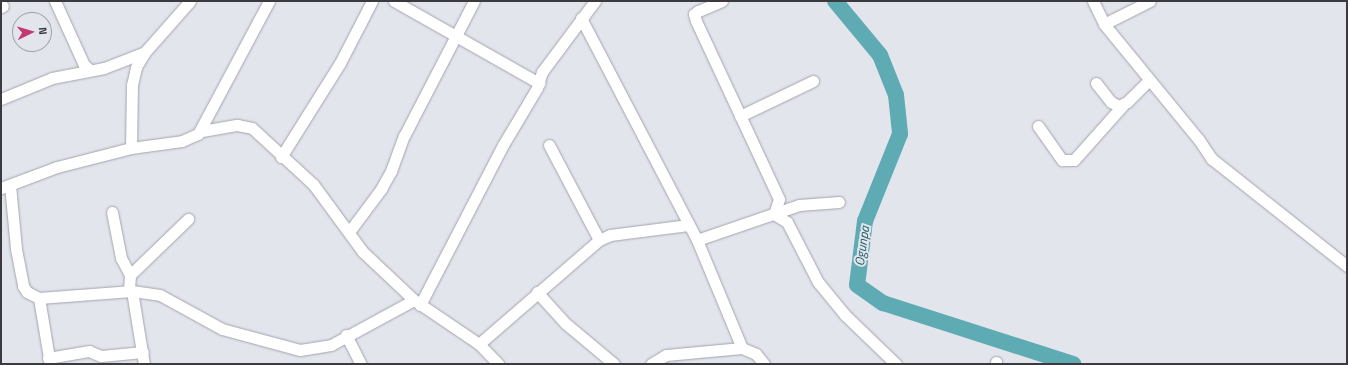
<!DOCTYPE html>
<html>
<head>
<meta charset="utf-8">
<style>
	body { margin:0 }
	#map { position:relative; width:1348px; height:365px; overflow:hidden; background:#e3e5ed; font-family:"Titillium Web",sans-serif }
	div>[style] { position:absolute }
	[style*='--x'] { left:calc(var(--x)*1px); top:calc(var(--y)*1px); width:calc(var(--w)*1px); rotate:calc(var(--a)*1deg) }
	.river>* { height:16px; margin:-8px; padding:0 8px; transform-origin:8px; border-radius:8px; background:#5fabb4 }
	.roads { filter:drop-shadow(0 0 1px #a2a4ac) drop-shadow(0 0 1px #a2a4ac) }
	.minor>* { height:11px; margin:-5.5px; padding:0 5.5px; transform-origin:5.5px; border-radius:5.5px; background:#fff }
	span { translate:-50% -50%; white-space:nowrap; text-align:center; line-height:1.15; -webkit-text-stroke:4px #e3e5ed; paint-order:stroke }
	.water-label { font-size:13px; color:#205f67; font-style:italic }
	.frame { position:absolute; inset:0; border:2px solid #3b3b3f; pointer-events:none }
	.north { position:absolute; left:12px; top:12px; width:40px; height:40px; box-sizing:border-box; background:#e3e5ed; border:1px solid #a0a1a7; border-radius:50%; rotate:85deg; font-size:11px; font-weight:700; line-height:16px; text-align:center; color:#3b3b3f }
	.north::after { content:''; display:block; margin:auto; width:14px; height:18px; background:#c13875; clip-path:polygon(50% 0,100% 100%,50% 72%,0 100%) }
</style>
</head>
<body>
<div id="map">
	<div class="river">
		<i style="--x:835;--y:1;--w:70;--a:50.2"></i>
		<i style="--x:880;--y:55;--w:43;--a:68.2"></i>
		<i style="--x:896;--y:95;--w:39;--a:84"></i>
		<i style="--x:900;--y:134;--w:94;--a:111.9"></i>
		<i style="--x:865;--y:221;--w:64;--a:97.1"></i>
		<i style="--x:857;--y:285;--w:32;--a:35"></i>
		<i style="--x:883;--y:303;--w:200;--a:17.8"></i>
	</div>
	<div class="roads">
		<div class="minor">
			<i style="--x:55;--y:1;--w:70;--a:65.6"></i>
			<i style="--x:84;--y:65;--w:6;--a:39"></i>
			<i style="--x:394;--y:1;--w:167;--a:29.5"></i>
			<i style="--x:722;--y:1;--w:26;--a:157"></i>
			<i style="--x:698;--y:11;--w:5;--a:143"></i>
			<i style="--x:694;--y:14;--w:7;--a:74"></i>
			<i style="--x:696;--y:21;--w:196;--a:65"></i>
			<i style="--x:779;--y:199;--w:16;--a:108"></i>
			<i style="--x:774;--y:214;--w:15;--a:32"></i>
			<i style="--x:787;--y:222;--w:68;--a:62.7"></i>
			<i style="--x:818;--y:282;--w:43;--a:50.7"></i>
			<i style="--x:845;--y:315;--w:71;--a:43.9"></i>
			<i style="--x:1093;--y:1;--w:25;--a:64"></i>
			<i style="--x:1104;--y:24;--w:150;--a:50.7"></i>
			<i style="--x:1199;--y:140;--w:23;--a:56"></i>
			<i style="--x:1212;--y:159;--w:172;--a:38.4"></i>
			<i style="--x:1;--y:7;--w:2;--a:-27"></i>
			<i style="--x:581;--y:18;--w:250;--a:62.4"></i>
			<i style="--x:697;--y:240;--w:117;--a:67.4"></i>
			<i style="--x:1104;--y:24;--w:51;--a:-26.6"></i>
			<i style="--x:1096;--y:83;--w:24;--a:52"></i>
			<i style="--x:1111;--y:102;--w:9;--a:27"></i>
			<i style="--x:1119;--y:106;--w:9;--a:-27"></i>
			<i style="--x:1127;--y:102;--w:31;--a:-45"></i>
			<i style="--x:1;--y:99;--w:55;--a:-22.4"></i>
			<i style="--x:52;--y:78;--w:53;--a:-10.9"></i>
			<i style="--x:104;--y:68;--w:44;--a:-21.3"></i>
			<i style="--x:740;--y:116;--w:81;--a:-25.6"></i>
			<i style="--x:1038;--y:126;--w:42;--a:54.8"></i>
			<i style="--x:1062;--y:160;--w:12;--a:0"></i>
			<i style="--x:1074;--y:160;--w:74;--a:-48.3"></i>
			<i style="--x:202;--y:131;--w:36;--a:-10"></i>
			<i style="--x:237;--y:125;--w:15;--a:11"></i>
			<i style="--x:252;--y:128;--w:83;--a:42.6"></i>
			<i style="--x:313;--y:184;--w:84;--a:53.7"></i>
			<i style="--x:363;--y:252;--w:70;--a:43.3"></i>
			<i style="--x:414;--y:300;--w:78;--a:34.1"></i>
			<i style="--x:479;--y:344;--w:28;--a:46"></i>
			<i style="--x:549;--y:145;--w:107;--a:62.2"></i>
			<i style="--x:131;--y:148;--w:63;--a:-89.1"></i>
			<i style="--x:132;--y:85;--w:18;--a:-77"></i>
			<i style="--x:136;--y:67;--w:17;--a:-59"></i>
			<i style="--x:145;--y:52;--w:68;--a:-48.6"></i>
			<i style="--x:281;--y:157;--w:111;--a:-57.9"></i>
			<i style="--x:340;--y:63;--w:70;--a:-62.7"></i>
			<i style="--x:10;--y:185;--w:64;--a:84.6"></i>
			<i style="--x:16;--y:249;--w:38;--a:79"></i>
			<i style="--x:23;--y:286;--w:7;--a:56"></i>
			<i style="--x:27;--y:292;--w:13;--a:27"></i>
			<i style="--x:39;--y:298;--w:67;--a:80.5"></i>
			<i style="--x:1;--y:188;--w:60;--a:-20.6"></i>
			<i style="--x:57;--y:167;--w:76;--a:-14.4"></i>
			<i style="--x:131;--y:148;--w:51;--a:-7.8"></i>
			<i style="--x:182;--y:141;--w:17;--a:-24"></i>
			<i style="--x:198;--y:134;--w:151;--a:-61.9"></i>
			<i style="--x:112;--y:212;--w:47;--a:78.9"></i>
			<i style="--x:121;--y:258;--w:19;--a:62"></i>
			<i style="--x:130;--y:275;--w:16;--a:94"></i>
			<i style="--x:349;--y:232;--w:54;--a:-53.3"></i>
			<i style="--x:381;--y:189;--w:21;--a:-61"></i>
			<i style="--x:391;--y:171;--w:37;--a:-70"></i>
			<i style="--x:404;--y:136;--w:152;--a:-62.6"></i>
			<i style="--x:697;--y:240;--w:108;--a:-18.9"></i>
			<i style="--x:799;--y:205;--w:40;--a:-4.3"></i>
			<i style="--x:130;--y:275;--w:81;--a:-44"></i>
			<i style="--x:132;--y:291;--w:74;--a:80.7"></i>
			<i style="--x:537;--y:292;--w:42;--a:47.9"></i>
			<i style="--x:565;--y:323;--w:64;--a:39.9"></i>
			<i style="--x:39;--y:298;--w:93;--a:-4.3"></i>
			<i style="--x:132;--y:291;--w:28;--a:8"></i>
			<i style="--x:160;--y:295;--w:71;--a:28.7"></i>
			<i style="--x:222;--y:329;--w:81;--a:15.1"></i>
			<i style="--x:300;--y:350;--w:31;--a:-9"></i>
			<i style="--x:331;--y:345;--w:94;--a:-28.5"></i>
			<i style="--x:420;--y:305;--w:180;--a:-62.6"></i>
			<i style="--x:503;--y:145;--w:66;--a:-59.2"></i>
			<i style="--x:537;--y:88;--w:17;--a:-73"></i>
			<i style="--x:542;--y:72;--w:89;--a:-53.3"></i>
			<i style="--x:346;--y:335;--w:33;--a:63"></i>
			<i style="--x:479;--y:344;--w:159;--a:-40.9"></i>
			<i style="--x:599;--y:240;--w:12;--a:-24"></i>
			<i style="--x:610;--y:235;--w:79;--a:-7.3"></i>
			<i style="--x:48;--y:358;--w:42;--a:-9.7"></i>
			<i style="--x:89;--y:351;--w:13;--a:23"></i>
			<i style="--x:101;--y:356;--w:42;--a:-5.4"></i>
			<i style="--x:651;--y:364;--w:17;--a:-31"></i>
			<i style="--x:666;--y:355;--w:76;--a:-5.3"></i>
			<i style="--x:742;--y:348;--w:15;--a:23"></i>
			<i style="--x:756;--y:354;--w:13;--a:51"></i>
			<i style="--x:996;--y:364;--w:2;--a:-90"></i>
		</div>
	</div>
	<div class="water-label">
		<span style="left:862px;top:246px;rotate:-82deg">Ogunpa</span>
	</div>
	<div class="frame"></div>
	<div class="north">N</div>
</div>
</body>
</html>
